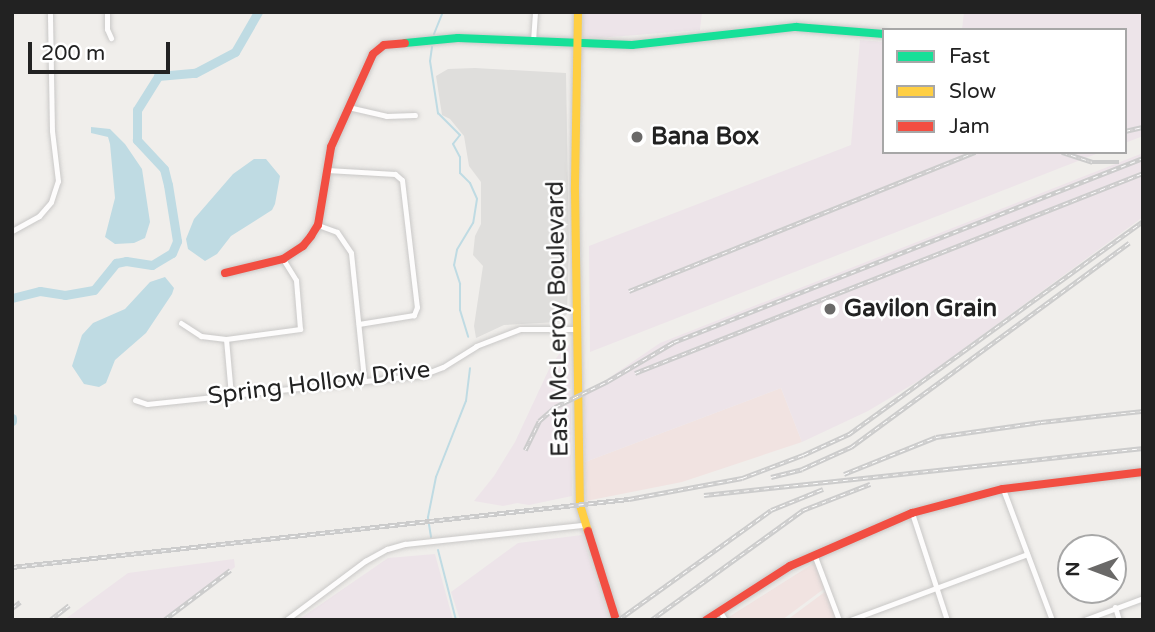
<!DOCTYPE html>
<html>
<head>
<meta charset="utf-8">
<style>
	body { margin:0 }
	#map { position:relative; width:1155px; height:632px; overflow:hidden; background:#f0eeeb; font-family:"Varela Round",sans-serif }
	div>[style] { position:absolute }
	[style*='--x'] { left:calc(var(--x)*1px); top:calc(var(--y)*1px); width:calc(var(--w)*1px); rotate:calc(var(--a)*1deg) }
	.residential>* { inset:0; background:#dfdedc }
	.commercial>* { inset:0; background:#f1e3e1 }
	.industrial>* { inset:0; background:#ede4e9 }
	.water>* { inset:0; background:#bfdbe3 }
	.stream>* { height:2px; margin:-1px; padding:0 1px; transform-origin:1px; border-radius:1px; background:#bfdbe3 }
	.river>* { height:9px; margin:-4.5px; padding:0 4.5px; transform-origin:4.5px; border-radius:4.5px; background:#bfdbe3 }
	.roads { filter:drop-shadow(0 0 2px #c9c8c7) drop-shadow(0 0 2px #c9c8c7) }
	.street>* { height:5px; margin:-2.5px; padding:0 2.5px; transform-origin:2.5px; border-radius:2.5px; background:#fdfcfc }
	.fast>* { height:8px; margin:-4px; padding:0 4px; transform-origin:4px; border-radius:4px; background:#16e098 }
	.slow>* { height:8px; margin:-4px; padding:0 4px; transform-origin:4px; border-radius:4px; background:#ffcf43 }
	.jam>* { height:8px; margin:-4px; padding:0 4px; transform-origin:4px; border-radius:4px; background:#f24e42 }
	.rail>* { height:4.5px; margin-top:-2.25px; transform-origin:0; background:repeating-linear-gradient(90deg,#fff 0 5px,#ccc 0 10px); box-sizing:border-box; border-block:2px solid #ccc }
	.dots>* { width:19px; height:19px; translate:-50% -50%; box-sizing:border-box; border:4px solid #fff; border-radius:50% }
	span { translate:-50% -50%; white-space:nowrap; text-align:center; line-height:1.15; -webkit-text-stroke:5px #fff; paint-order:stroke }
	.poi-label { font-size:24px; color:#222; font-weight:700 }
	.left { translate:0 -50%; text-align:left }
	.street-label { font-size:24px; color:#222 }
	.frame { position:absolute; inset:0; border:14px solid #222; pointer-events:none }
	.legend { position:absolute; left:882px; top:28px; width:245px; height:126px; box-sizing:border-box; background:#fff; border:2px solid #a7a7a7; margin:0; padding:9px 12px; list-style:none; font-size:21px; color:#222 }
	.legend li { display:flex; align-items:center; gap:14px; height:35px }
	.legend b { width:35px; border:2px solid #a7a7a7 }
	.north { position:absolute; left:1057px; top:534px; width:70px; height:70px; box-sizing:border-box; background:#fff; border:2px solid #a7a7a7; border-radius:50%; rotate:270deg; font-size:19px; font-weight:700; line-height:28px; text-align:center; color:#222 }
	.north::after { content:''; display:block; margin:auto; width:24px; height:32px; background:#6a6968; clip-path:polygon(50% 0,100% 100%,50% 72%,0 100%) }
	.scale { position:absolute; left:28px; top:42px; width:142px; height:32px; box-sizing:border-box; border:4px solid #222; border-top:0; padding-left:9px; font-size:21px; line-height:24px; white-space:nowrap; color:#222; -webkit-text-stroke:5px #fff; paint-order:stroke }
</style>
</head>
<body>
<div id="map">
	<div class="residential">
		<i style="clip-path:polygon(475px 68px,566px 73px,569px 247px,567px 314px,558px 322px,504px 325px,476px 338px,474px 326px,483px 266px,473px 255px,475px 236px,481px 224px,481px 182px,469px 166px,464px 136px,450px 119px,442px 115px,436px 76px,448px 69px)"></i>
	</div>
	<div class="commercial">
		<i style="clip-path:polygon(781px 388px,802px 442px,682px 482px,586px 501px,585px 462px)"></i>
		<i style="clip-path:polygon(814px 563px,825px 588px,782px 620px,724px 620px)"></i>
		<i style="clip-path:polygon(826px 591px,836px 620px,787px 620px)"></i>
	</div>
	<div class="industrial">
		<i style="clip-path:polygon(584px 12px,702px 12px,700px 30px,598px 38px,582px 36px)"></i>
		<i style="clip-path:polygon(964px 12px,1143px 12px,1143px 136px,1125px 143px,1125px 30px,962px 30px)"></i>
		<i style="clip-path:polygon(860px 40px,884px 42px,884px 152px,1101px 152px,590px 352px,589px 246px,851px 145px)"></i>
		<i style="clip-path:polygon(1143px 153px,1143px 217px,925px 377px,868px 411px,802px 442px,781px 388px,585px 462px,584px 395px,660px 343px)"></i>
		<i style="clip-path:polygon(570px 344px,572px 496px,529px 505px,517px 503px,503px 506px,474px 501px,494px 476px,515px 442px,550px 367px,562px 350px)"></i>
		<i style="clip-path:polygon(582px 535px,608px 617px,604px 620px,460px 620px,451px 592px,518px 543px)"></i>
		<i style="clip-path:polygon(435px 554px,453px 620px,298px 620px,388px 558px)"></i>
		<i style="clip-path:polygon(234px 559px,235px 567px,166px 620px,64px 620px,128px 573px)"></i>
	</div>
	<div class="water">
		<i style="clip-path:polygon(91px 127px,110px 129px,125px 144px,142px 169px,150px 222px,145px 238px,134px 243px,115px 244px,105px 237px,115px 198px,110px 144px,108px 137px,91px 133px)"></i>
		<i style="clip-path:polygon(254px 159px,266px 159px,280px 176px,275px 204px,272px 210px,231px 236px,217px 254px,205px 261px,188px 249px,186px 239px,194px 219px,233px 174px)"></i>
		<i style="clip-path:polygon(165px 277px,174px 288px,172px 294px,146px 333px,115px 360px,106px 383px,99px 387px,84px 384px,72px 366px,82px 335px,93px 323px,125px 309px,150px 282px)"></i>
	</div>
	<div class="stream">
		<i style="--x:434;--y:34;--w:24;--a:-68"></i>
		<i style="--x:432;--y:47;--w:14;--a:98"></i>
		<i style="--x:430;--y:61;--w:53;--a:81.3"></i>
		<i style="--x:438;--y:113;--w:31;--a:45"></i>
		<i style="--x:460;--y:135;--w:11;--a:128"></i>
		<i style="--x:453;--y:144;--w:15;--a:62"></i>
		<i style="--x:460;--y:157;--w:16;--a:90"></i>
		<i style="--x:460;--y:173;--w:14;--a:45"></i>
		<i style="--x:470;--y:183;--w:17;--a:66"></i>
		<i style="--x:477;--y:199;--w:24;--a:99"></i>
		<i style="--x:473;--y:223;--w:31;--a:121"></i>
		<i style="--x:457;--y:250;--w:15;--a:101"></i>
		<i style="--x:454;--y:265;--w:20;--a:72"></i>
		<i style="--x:460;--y:284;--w:26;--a:90"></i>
		<i style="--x:460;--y:310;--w:28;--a:73"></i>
		<i style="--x:431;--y:537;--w:20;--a:-99"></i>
		<i style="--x:428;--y:517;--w:41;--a:-78.7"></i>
		<i style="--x:436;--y:477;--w:82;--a:-68.5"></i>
		<i style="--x:466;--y:401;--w:33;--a:-83"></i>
		<i style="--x:438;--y:550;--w:72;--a:75.6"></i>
	</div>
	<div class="river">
		<i style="--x:12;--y:298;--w:29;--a:-14"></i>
		<i style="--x:40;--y:291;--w:25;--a:9"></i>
		<i style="--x:65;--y:295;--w:29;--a:-10"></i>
		<i style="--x:94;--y:290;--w:35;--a:-51"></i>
		<i style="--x:116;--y:263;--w:10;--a:-11"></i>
		<i style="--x:126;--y:261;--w:26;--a:9"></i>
		<i style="--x:152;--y:265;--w:23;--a:-31"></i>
		<i style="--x:172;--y:253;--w:13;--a:-67"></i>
		<i style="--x:177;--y:241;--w:57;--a:-99.1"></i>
		<i style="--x:168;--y:185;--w:16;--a:-104"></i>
		<i style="--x:164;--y:169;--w:40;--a:-133"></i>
		<i style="--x:137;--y:140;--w:30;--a:-90"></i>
		<i style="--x:137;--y:110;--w:40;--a:-58"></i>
		<i style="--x:158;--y:76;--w:37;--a:-5"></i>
		<i style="--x:195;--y:73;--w:45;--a:-27.7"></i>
		<i style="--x:235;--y:52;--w:46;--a:-60.1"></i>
		<i style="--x:12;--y:418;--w:3;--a:90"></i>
	</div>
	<div class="roads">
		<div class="street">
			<i style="--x:107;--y:12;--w:17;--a:90"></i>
			<i style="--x:107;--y:29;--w:10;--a:66"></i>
			<i style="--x:533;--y:41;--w:29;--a:-86"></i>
			<i style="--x:348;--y:107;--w:39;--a:13"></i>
			<i style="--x:386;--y:116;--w:29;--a:-2"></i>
			<i style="--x:327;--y:170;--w:68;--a:3.4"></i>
			<i style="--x:395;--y:174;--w:9;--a:41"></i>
			<i style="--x:402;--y:180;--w:128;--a:83.3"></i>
			<i style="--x:417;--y:307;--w:9;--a:111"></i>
			<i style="--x:414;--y:315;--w:56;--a:170.7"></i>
			<i style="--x:318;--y:225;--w:20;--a:20"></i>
			<i style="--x:337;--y:232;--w:25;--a:56"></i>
			<i style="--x:351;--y:253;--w:127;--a:84.1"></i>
			<i style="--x:12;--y:231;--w:31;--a:-29"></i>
			<i style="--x:39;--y:216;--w:18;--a:-49"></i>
			<i style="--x:51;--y:202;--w:22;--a:-72"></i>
			<i style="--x:58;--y:181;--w:50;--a:-96.8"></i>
			<i style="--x:52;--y:131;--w:119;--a:-91"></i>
			<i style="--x:181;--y:323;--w:24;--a:33"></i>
			<i style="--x:201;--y:336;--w:25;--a:7"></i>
			<i style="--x:226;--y:339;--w:75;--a:-7.7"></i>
			<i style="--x:300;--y:329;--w:49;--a:-94.7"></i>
			<i style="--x:296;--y:280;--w:25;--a:-122"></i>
			<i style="--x:226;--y:339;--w:56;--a:84.9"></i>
			<i style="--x:135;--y:400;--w:13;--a:18"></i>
			<i style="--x:147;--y:404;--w:277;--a:-6"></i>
			<i style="--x:422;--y:375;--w:22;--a:-21"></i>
			<i style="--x:443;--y:367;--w:39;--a:-32"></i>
			<i style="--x:476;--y:346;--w:47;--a:-21.1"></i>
			<i style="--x:520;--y:329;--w:57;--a:0"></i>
			<i style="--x:1003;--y:489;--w:140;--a:69.5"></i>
			<i style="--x:912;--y:513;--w:113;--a:71.9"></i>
			<i style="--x:814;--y:554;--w:71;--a:69.3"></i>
			<i style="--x:1115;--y:607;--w:14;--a:73"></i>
			<i style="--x:719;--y:610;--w:12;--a:59"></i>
			<i style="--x:286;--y:620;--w:99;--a:-36.8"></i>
			<i style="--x:365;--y:561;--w:25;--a:-29"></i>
			<i style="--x:387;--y:549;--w:19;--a:-16"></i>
			<i style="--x:405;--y:544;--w:180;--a:-6.1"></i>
			<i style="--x:850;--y:620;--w:189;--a:-20.4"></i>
			<i style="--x:1084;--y:620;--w:63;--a:-20.4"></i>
		</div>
		<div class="fast">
			<i style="--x:405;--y:43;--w:53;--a:-5.4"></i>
			<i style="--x:458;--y:38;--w:174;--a:2.3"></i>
			<i style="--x:632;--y:45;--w:165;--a:-6.3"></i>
			<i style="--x:796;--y:27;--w:88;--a:4.5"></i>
		</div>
		<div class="slow">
			<i style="--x:578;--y:12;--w:179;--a:91"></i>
			<i style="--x:575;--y:191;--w:314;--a:89.1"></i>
			<i style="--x:580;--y:505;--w:27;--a:73"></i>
		</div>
		<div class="jam">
			<i style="--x:225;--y:273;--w:60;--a:-13.6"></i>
			<i style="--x:283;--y:259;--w:24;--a:-33"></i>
			<i style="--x:303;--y:246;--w:13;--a:-51"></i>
			<i style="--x:311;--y:236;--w:13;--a:-58"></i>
			<i style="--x:318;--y:225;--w:79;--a:-80.5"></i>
			<i style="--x:331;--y:147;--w:102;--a:-65.7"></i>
			<i style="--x:373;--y:54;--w:14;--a:-39"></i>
			<i style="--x:384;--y:45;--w:21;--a:-5"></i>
			<i style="--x:588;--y:531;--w:93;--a:72.5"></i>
			<i style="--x:706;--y:620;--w:100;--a:-32.7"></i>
			<i style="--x:790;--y:566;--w:133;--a:-23.5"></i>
			<i style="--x:912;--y:513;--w:94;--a:-14.8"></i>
			<i style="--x:1003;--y:489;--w:141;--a:-6.9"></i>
		</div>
	</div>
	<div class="rail">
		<i style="--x:1125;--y:131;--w:18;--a:-13"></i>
		<i style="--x:1062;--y:152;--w:32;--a:18"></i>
		<i style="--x:1092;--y:162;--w:27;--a:0"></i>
		<i style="--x:629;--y:291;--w:373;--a:-21.9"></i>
		<i style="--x:635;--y:373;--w:546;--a:-21.49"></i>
		<i style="--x:525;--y:450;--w:32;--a:-64"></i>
		<i style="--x:539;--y:421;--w:21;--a:-41"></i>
		<i style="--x:555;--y:407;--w:59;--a:-26.1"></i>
		<i style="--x:608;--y:381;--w:77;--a:-30.6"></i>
		<i style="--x:674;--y:342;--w:504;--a:-21.42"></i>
		<i style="--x:844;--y:474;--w:99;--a:-21.9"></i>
		<i style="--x:936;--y:437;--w:106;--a:-8.1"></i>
		<i style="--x:1041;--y:422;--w:103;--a:-6.2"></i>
		<i style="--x:771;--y:477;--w:32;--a:-14"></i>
		<i style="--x:802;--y:469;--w:54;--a:-24.2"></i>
		<i style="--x:851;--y:447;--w:345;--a:-36.3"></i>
		<i style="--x:704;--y:495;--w:442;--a:-6.1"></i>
		<i style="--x:12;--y:567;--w:621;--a:-6.29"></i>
		<i style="--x:629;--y:499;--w:115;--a:-10.5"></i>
		<i style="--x:742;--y:478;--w:65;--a:-20.7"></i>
		<i style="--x:803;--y:455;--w:51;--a:-24.5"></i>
		<i style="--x:849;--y:434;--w:363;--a:-35.9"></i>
		<i style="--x:12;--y:608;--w:10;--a:-37"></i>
		<i style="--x:50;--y:620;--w:24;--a:-38"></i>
		<i style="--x:164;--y:620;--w:83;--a:-37.1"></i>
		<i style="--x:618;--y:620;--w:188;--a:-35.7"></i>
		<i style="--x:771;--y:510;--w:56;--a:-22"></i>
		<i style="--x:651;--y:620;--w:188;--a:-35.9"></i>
		<i style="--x:803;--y:510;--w:72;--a:-21.2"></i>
	</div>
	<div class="dots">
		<i style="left:637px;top:137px;background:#6a6968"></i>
		<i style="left:830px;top:309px;background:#6a6968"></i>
	</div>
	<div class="poi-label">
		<span class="left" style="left:651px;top:137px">Bana Box</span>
		<span class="left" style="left:844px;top:309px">Gavilon Grain</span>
	</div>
	<div class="street-label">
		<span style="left:558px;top:319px;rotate:-91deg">East McLeroy Boulevard</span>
		<span style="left:319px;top:383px;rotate:-7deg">Spring Hollow Drive</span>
	</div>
	<div class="frame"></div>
	<ul class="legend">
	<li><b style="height:9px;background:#16e098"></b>Fast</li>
	<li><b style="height:9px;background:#ffcf43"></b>Slow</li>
	<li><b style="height:9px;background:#f24e42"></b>Jam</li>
	</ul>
	<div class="north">N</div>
	<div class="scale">200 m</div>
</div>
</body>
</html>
